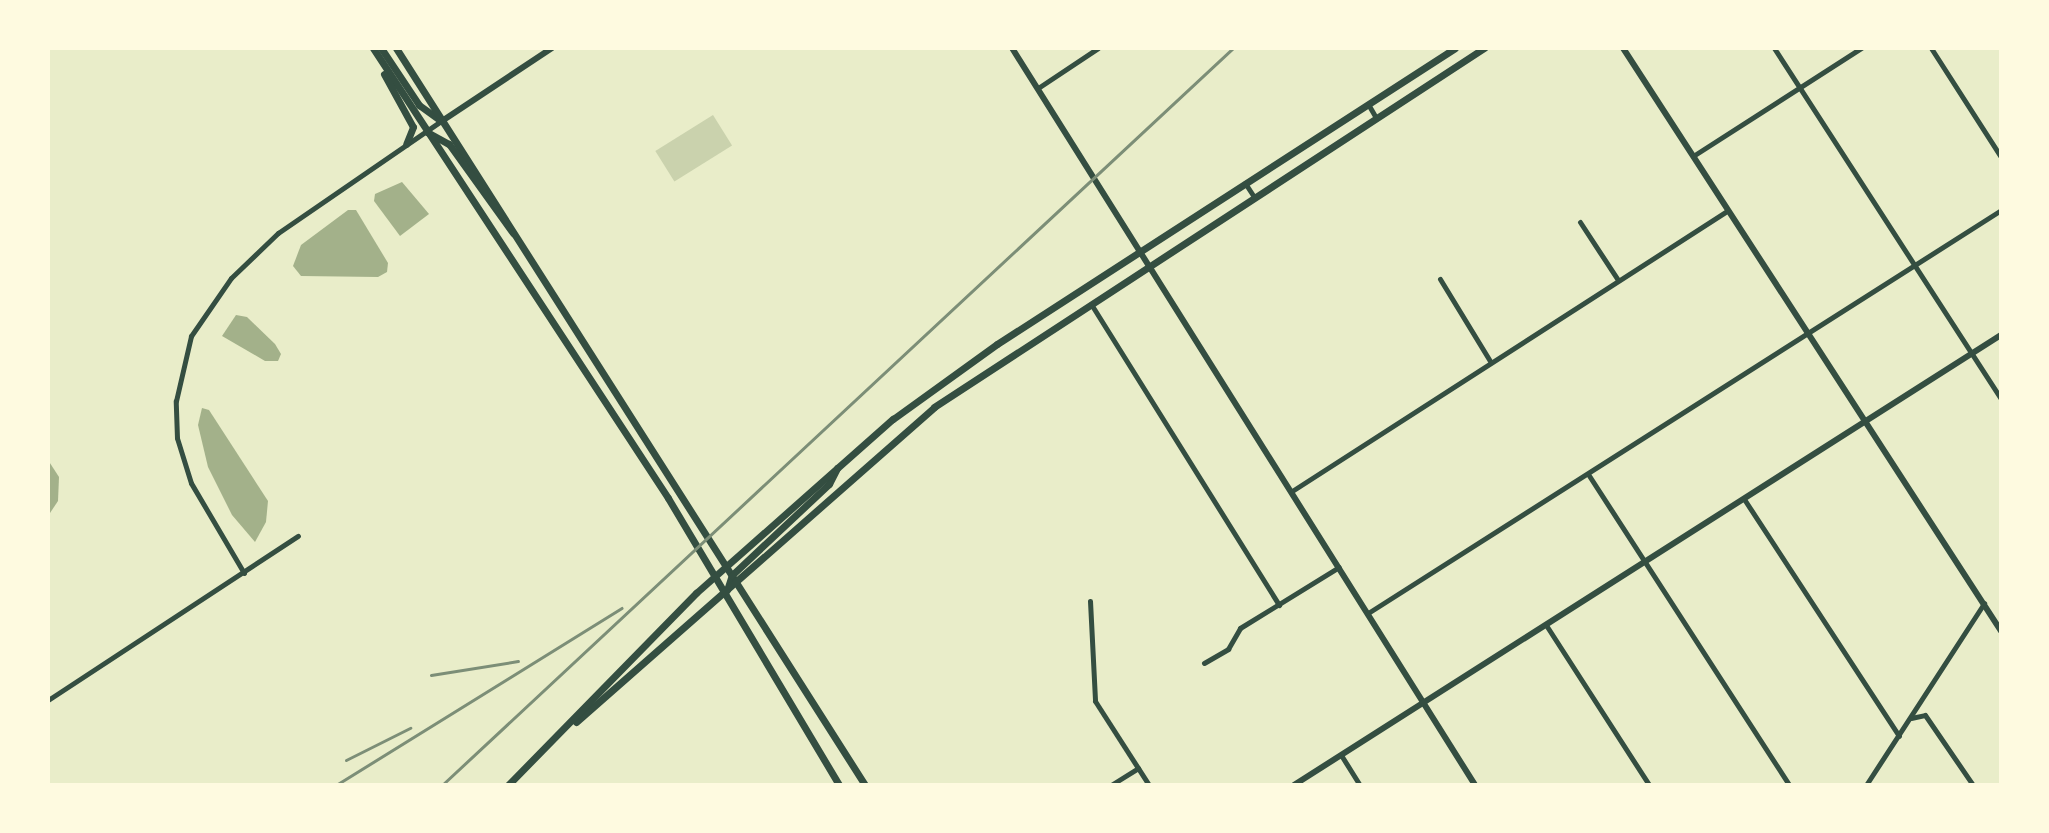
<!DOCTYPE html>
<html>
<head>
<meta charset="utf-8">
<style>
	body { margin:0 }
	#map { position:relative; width:2049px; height:833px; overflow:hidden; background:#e9edc9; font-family:Karla,sans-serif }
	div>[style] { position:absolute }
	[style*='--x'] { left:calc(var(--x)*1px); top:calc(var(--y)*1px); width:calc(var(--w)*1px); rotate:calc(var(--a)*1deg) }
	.green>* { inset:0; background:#cad2ad; transform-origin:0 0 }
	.water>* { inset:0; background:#a3b18a }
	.minor>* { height:5px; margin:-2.5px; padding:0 2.5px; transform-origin:2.5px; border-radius:2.5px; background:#344e41 }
	.tertiary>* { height:6px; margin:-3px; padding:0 3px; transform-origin:3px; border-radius:3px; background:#344e41 }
	.primary>* { height:7px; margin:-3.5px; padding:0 3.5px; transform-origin:3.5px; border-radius:3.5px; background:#344e41 }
	.rail>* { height:3px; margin:-1.5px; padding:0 1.5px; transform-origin:1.5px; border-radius:1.5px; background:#7c8e77 }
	span { translate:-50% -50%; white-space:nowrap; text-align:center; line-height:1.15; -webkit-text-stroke:7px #fefae0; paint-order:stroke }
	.frame { position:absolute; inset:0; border:50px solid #fefae0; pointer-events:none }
</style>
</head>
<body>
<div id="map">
	<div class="green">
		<i style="left:713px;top:115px;width:36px;height:68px;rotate:58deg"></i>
	</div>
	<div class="water">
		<i style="clip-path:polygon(402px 182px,429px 214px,400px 236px,374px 201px,375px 194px)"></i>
		<i style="clip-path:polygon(348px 210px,356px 210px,388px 263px,387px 272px,378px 277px,301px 276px,293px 266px,301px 245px)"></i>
		<i style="clip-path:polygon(236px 315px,247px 317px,275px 344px,281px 354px,278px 361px,265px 361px,222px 336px)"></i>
		<i style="clip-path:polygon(202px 408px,209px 410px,268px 501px,266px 522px,255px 542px,232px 515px,208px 467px,198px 425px)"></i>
		<i style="clip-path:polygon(48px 460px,59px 477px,58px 501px,48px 516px)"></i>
	</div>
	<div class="minor">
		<i style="--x:1774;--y:48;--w:418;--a:57.1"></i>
		<i style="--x:1931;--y:48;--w:130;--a:57.3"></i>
		<i style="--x:1038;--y:88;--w:72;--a:-33.7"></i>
		<i style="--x:1368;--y:104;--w:16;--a:60"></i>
		<i style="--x:1693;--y:156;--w:200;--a:-32.7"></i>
		<i style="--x:1245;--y:183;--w:17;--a:57"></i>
		<i style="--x:1580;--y:222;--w:69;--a:56.8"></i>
		<i style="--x:1440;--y:279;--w:96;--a:58.6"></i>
		<i style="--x:1091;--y:304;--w:355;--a:58"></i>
		<i style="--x:1588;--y:474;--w:370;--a:57.1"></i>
		<i style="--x:1292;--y:491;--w:517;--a:-32.77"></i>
		<i style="--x:1744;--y:499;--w:283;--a:56.8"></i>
		<i style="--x:244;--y:573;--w:104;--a:-120.5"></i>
		<i style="--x:191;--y:483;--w:47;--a:-107.3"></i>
		<i style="--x:177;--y:438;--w:37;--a:-92"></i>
		<i style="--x:176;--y:401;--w:67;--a:-77"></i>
		<i style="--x:191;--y:336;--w:70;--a:-55.4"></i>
		<i style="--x:231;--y:278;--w:65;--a:-43.8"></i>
		<i style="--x:278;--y:233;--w:198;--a:-34.5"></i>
		<i style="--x:1090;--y:601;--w:100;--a:87.1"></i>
		<i style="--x:1095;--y:701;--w:100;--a:57.3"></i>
		<i style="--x:1368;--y:613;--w:750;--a:-32.48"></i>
		<i style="--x:1546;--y:625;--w:190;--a:57.2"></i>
		<i style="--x:1204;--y:663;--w:28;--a:-30"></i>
		<i style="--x:1228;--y:649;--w:24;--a:-60"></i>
		<i style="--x:1240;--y:628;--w:116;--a:-31.6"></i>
		<i style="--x:48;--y:700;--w:299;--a:-33.3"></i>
		<i style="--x:1911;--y:718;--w:14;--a:-12"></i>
		<i style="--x:1925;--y:715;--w:85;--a:55.6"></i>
		<i style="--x:1341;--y:755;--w:36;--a:58"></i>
		<i style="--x:1111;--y:785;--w:32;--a:-32"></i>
		<i style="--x:1866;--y:785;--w:217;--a:-57"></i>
	</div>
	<div class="tertiary">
		<i style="--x:1012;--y:48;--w:870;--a:57.86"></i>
		<i style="--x:1623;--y:48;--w:695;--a:57.04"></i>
		<i style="--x:442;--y:121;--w:132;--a:-33.6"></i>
		<i style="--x:1294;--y:785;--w:838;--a:-32.48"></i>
	</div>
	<div class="primary">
		<i style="--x:373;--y:48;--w:538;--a:56.75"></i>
		<i style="--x:668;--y:498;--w:334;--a:59.2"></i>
		<i style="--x:381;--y:48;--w:69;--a:56.3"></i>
		<i style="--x:419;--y:105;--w:26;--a:36"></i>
		<i style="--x:396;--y:48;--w:874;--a:57.53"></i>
		<i style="--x:384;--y:74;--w:60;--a:61.3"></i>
		<i style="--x:413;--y:127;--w:18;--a:112"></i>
		<i style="--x:427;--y:132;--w:25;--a:29"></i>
		<i style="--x:449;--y:144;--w:110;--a:54.3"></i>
		<i style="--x:727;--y:590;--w:16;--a:-72"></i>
		<i style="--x:732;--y:575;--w:133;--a:-43.2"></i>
		<i style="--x:829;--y:484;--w:18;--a:-63"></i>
		<i style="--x:576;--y:722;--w:477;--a:-41.3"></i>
		<i style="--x:934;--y:407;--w:657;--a:-33.13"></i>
		<i style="--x:508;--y:785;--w:269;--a:-45.6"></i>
		<i style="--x:696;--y:593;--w:263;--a:-41.5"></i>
		<i style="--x:893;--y:419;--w:128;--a:-35.8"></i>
		<i style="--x:997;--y:344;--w:545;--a:-32.87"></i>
	</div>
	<div class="rail">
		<i style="--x:431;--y:675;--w:88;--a:-9.1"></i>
		<i style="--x:346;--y:760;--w:72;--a:-26.6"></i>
		<i style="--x:336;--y:785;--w:336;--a:-31.8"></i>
		<i style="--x:442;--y:785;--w:1081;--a:-42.98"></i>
	</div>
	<div class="frame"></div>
</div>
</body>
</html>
